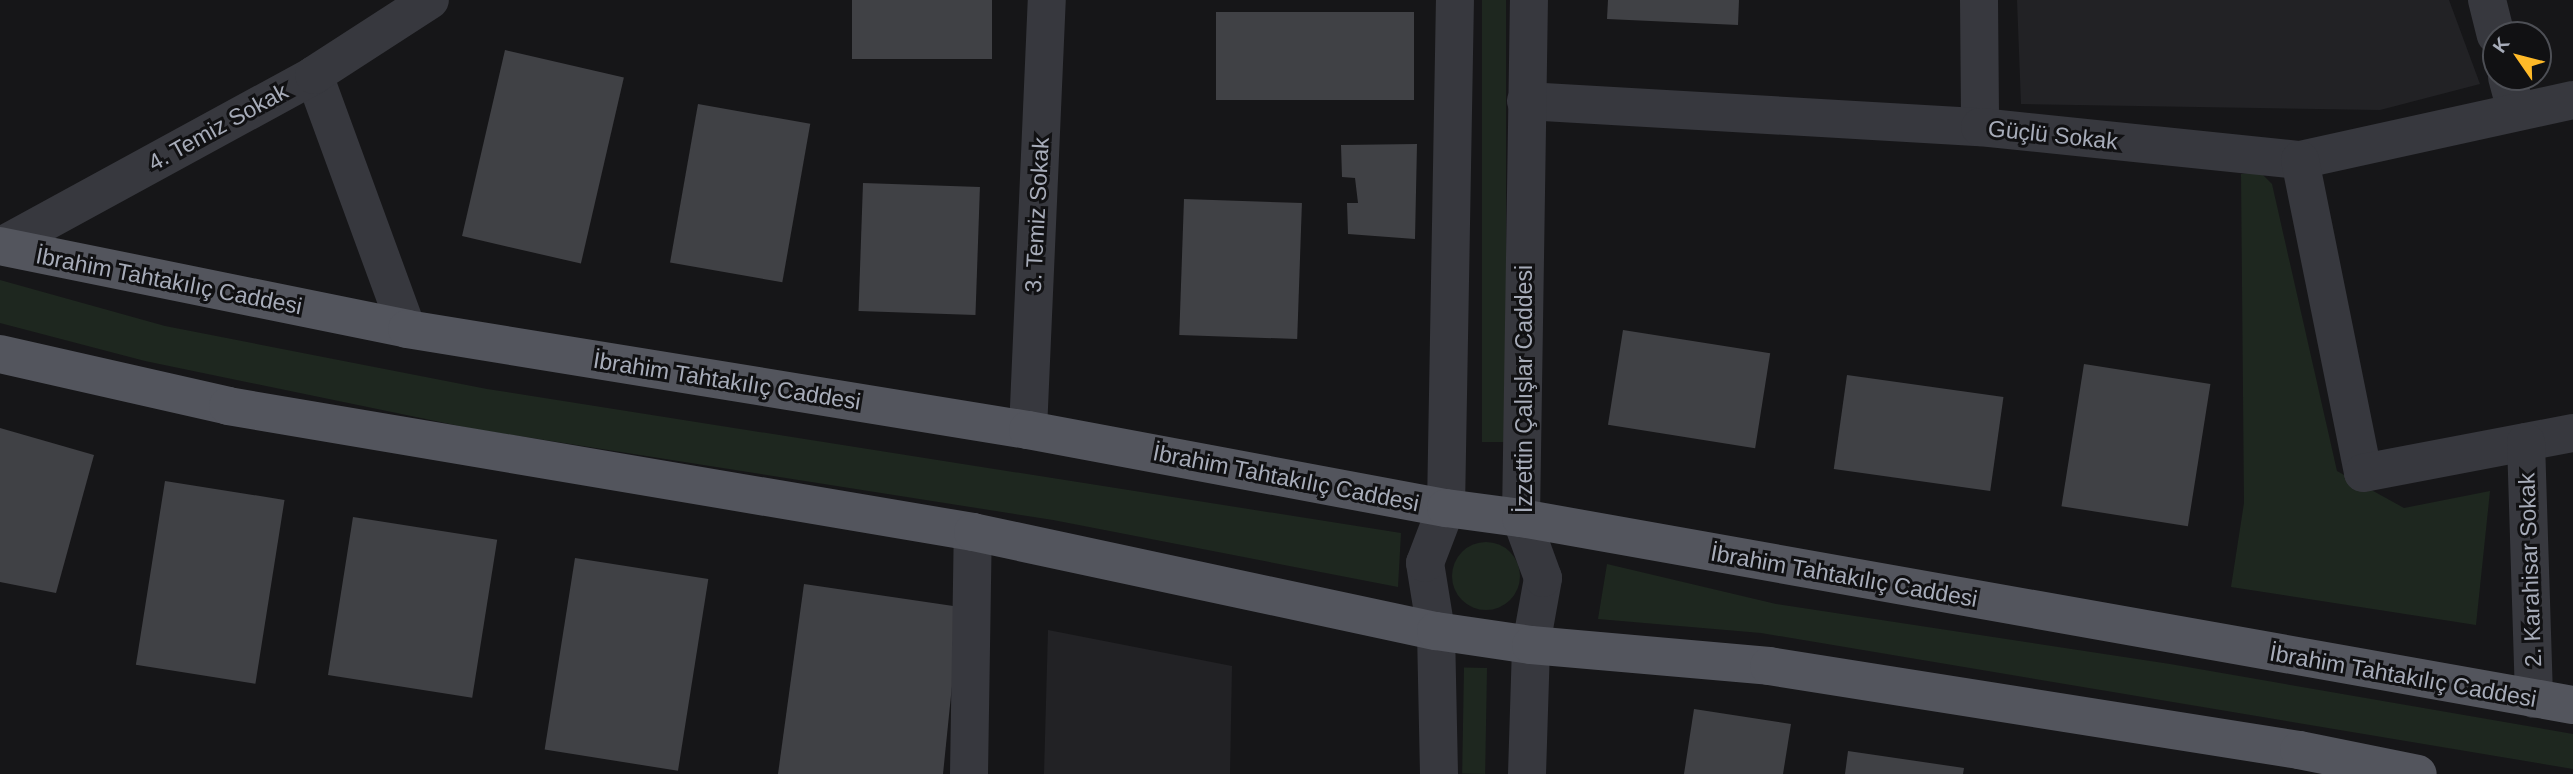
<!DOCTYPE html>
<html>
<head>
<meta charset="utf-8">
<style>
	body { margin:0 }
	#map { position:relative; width:2573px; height:774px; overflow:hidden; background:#161618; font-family:Arial,sans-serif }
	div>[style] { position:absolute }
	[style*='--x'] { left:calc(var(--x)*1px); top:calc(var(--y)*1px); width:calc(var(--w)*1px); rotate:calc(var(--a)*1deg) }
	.built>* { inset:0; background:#222225 }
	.green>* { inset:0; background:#1e271f; transform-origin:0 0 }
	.round { border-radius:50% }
	.building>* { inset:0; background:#404145; transform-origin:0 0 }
	.minor>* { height:38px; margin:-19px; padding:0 19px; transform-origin:19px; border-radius:19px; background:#37383e }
	.major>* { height:38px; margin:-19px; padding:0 19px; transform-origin:19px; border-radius:19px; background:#53555d }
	span { translate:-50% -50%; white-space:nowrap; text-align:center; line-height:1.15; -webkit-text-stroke:6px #111113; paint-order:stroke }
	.street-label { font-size:23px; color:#a7acb9 }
	.north { position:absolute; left:2482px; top:21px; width:70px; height:70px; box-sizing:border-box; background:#111113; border:2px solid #4d4f55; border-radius:50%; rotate:305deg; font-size:19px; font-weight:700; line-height:28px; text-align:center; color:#a7acb9 }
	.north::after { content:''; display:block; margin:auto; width:24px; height:32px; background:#ffba28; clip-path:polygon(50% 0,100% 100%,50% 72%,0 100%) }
</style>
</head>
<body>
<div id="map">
	<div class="built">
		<i style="clip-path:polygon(2017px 0,2449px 0,2480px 84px,2380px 110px,2021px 104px)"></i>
		<i style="clip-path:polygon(1048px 630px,1232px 666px,1230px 774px,1044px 774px)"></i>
	</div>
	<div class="green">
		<i style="left:1482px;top:0;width:24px;height:442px"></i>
		<i style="clip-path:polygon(2260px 172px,2272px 184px,2337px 471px,2404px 508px,2490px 491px,2476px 625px,2231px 587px,2244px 503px,2241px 174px)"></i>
		<i style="clip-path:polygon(0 280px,165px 326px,487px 389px,1401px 533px,1398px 587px,1053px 520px,474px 429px,145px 361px,0 323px)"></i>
		<i class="round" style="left:1452px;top:542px;width:68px;height:68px"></i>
		<i style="clip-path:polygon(1607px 564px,1776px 604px,2170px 664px,2573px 734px,2573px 769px,1761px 633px,1598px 619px)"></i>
		<i style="left:1487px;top:668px;width:106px;height:23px;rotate:91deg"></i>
	</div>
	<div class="building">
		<i style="left:852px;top:0;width:140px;height:59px"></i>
		<i style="clip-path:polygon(1608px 0,1739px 0,1738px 25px,1607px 19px)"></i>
		<i style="left:1216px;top:12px;width:198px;height:88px"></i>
		<i style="left:505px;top:50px;width:122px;height:191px;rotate:13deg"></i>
		<i style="left:698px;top:104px;width:114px;height:161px;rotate:10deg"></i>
		<i style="clip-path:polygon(1417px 144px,1415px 239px,1348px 234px,1347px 203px,1358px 203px,1355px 178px,1342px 177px,1341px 145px)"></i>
		<i style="left:863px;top:183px;width:117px;height:128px;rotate:2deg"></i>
		<i style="left:1184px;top:199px;width:118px;height:136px;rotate:2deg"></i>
		<i style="left:1623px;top:330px;width:149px;height:96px;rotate:9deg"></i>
		<i style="left:2084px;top:364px;width:128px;height:144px;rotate:9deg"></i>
		<i style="left:1847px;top:375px;width:158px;height:95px;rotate:8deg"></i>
		<i style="clip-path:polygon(0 428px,94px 455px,56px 593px,0 582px)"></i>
		<i style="left:165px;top:481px;width:121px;height:186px;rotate:9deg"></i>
		<i style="left:353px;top:517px;width:146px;height:160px;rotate:9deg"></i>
		<i style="left:575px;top:558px;width:135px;height:194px;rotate:9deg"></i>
		<i style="clip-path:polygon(804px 584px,960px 607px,943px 774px,778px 774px)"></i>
		<i style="clip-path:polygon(1694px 709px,1791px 724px,1783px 774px,1684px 774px)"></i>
		<i style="clip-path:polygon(1848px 751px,1964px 768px,1963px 774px,1845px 774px)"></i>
	</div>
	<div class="minor">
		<i style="--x:1979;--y:0;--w:127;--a:89.5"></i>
		<i style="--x:2487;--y:0;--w:36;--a:76"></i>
		<i style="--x:314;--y:75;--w:270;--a:69.9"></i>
		<i style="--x:2507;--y:77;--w:34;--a:75"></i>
		<i style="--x:1526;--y:101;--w:455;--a:3.3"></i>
		<i style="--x:1980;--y:127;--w:322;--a:5.9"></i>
		<i style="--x:2300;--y:160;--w:280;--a:-12.4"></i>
		<i style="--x:2300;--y:160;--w:319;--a:78.6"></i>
		<i style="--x:2363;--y:473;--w:214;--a:-10.8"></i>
		<i style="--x:1;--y:246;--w:357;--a:-28.6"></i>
		<i style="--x:314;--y:75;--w:138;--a:-32.9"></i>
		<i style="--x:1028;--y:430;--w:430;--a:-87.5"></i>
		<i style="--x:2526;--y:442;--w:257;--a:88.2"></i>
		<i style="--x:969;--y:774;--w:242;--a:-89.1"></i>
		<i style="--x:1439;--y:774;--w:143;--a:-91.2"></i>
		<i style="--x:1436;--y:631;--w:69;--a:-99.2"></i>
		<i style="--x:1425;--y:563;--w:59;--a:-69.1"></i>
		<i style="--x:1446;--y:508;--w:508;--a:-88.99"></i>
		<i style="--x:1527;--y:774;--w:129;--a:-88.2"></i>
		<i style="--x:1531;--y:645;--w:68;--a:-79.8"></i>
		<i style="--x:1543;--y:578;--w:64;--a:-110.1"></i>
		<i style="--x:1521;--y:518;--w:518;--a:-89.12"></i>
	</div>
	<div class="major">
		<i style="--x:0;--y:246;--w:415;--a:11.5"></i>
		<i style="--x:407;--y:329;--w:629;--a:9.24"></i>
		<i style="--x:1028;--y:430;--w:425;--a:10.6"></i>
		<i style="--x:1446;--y:508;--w:76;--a:7.6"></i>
		<i style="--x:1521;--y:518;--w:1068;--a:10.08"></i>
		<i style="--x:0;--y:354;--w:234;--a:12.8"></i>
		<i style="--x:228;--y:406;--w:756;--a:9.6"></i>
		<i style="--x:973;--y:532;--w:473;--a:12.1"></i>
		<i style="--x:1436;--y:631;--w:96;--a:8.4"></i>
		<i style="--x:1531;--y:645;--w:239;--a:5"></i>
		<i style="--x:1769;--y:666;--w:537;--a:9.01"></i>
		<i style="--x:2299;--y:750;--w:121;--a:11.4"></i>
	</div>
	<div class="street-label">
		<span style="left:218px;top:127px;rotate:-29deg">4. Temiz Sokak</span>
		<span style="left:2053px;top:135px;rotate:6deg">Güçlü Sokak</span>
		<span style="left:1037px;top:215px;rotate:-87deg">3. Temiz Sokak</span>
		<span style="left:169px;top:281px;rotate:11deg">İbrahim Tahtakılıç Caddesi</span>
		<span style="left:727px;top:381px;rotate:9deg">İbrahim Tahtakılıç Caddesi</span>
		<span style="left:1524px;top:389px;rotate:-90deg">İzzettin Çalışlar Caddesi</span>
		<span style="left:1286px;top:478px;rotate:11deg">İbrahim Tahtakılıç Caddesi</span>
		<span style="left:2530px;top:570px;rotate:-92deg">2. Karahisar Sokak</span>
		<span style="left:1844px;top:576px;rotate:10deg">İbrahim Tahtakılıç Caddesi</span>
		<span style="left:2403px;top:676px;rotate:10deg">İbrahim Tahtakılıç Caddesi</span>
	</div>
	<div class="north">K</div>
</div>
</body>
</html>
